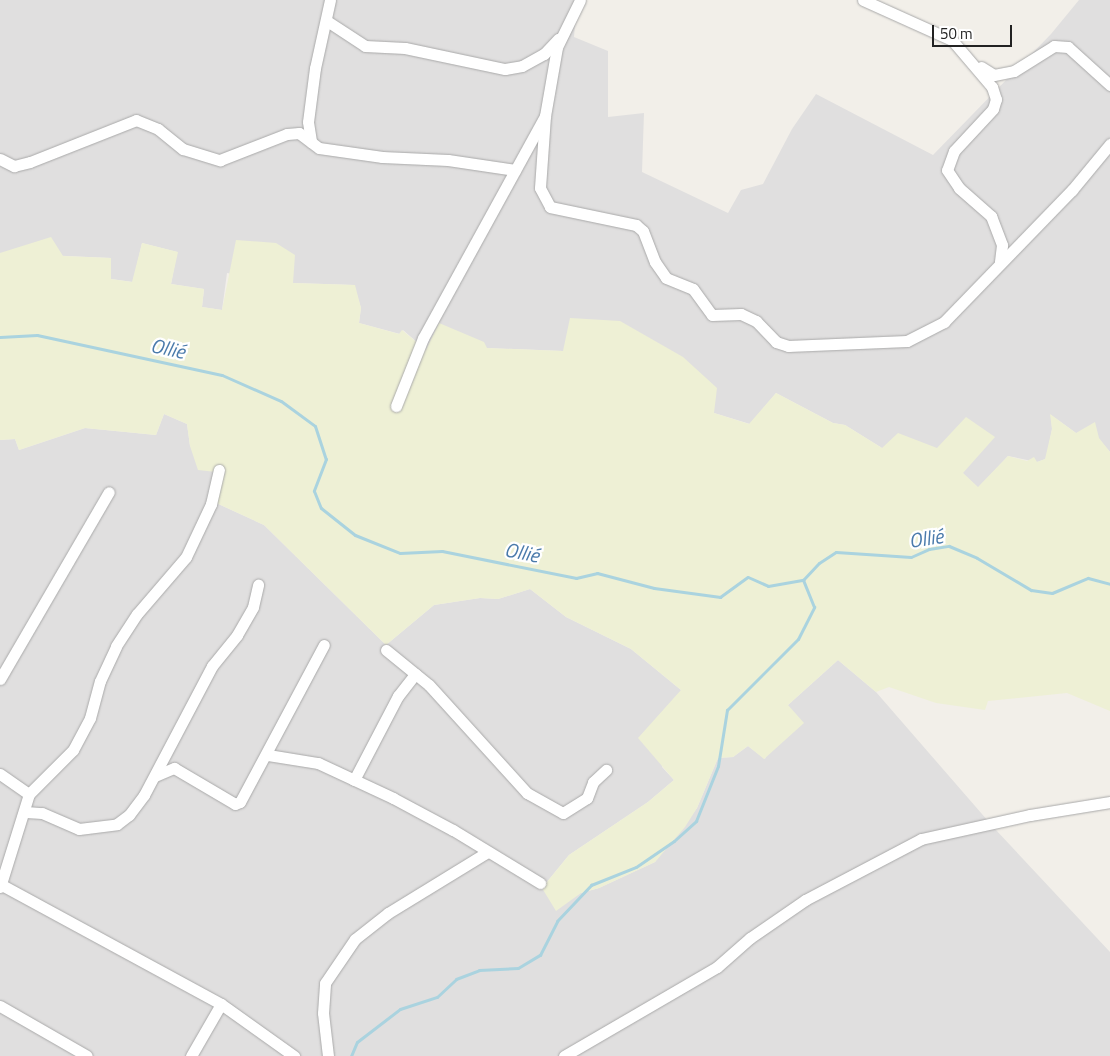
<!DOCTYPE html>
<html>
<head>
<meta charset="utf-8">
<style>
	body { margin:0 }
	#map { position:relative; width:1110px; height:1056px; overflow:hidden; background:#f2efe9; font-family:"Titillium Web",sans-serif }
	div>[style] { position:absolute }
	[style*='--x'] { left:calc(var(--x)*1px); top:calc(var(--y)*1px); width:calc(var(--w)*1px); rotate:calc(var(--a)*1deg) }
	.residential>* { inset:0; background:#e0dfdf }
	.farmland>* { inset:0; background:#eef0d5 }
	.stream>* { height:3px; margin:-1.5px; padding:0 1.5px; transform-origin:1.5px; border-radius:1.5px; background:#aad3df }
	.roads { filter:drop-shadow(0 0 1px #a9a9a9) drop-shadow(0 0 1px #a9a9a9) }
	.minor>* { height:11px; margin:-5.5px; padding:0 5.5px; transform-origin:5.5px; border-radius:5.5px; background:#fff }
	span { translate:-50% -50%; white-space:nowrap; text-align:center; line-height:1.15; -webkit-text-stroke:4.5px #fff; paint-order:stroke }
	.water-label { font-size:20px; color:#4a7aab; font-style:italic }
	.scale { position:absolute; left:932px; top:25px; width:80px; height:22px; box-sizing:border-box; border:2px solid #222; border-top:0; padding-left:6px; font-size:15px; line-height:18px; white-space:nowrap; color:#222; -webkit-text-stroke:4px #fff; paint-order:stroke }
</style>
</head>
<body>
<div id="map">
	<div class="residential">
		<i style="clip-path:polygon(0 0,577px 0,574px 37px,608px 51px,608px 117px,644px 113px,642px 172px,728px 213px,741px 190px,763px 184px,792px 129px,816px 94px,933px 155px,1051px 34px,1079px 0,1110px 0,1110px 452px,1098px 438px,1076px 433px,1051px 415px,1052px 429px,1046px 459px,1037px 462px,1008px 456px,978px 488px,937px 448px,882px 448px,845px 425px,833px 423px,776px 393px,750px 424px,714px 413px,563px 351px,487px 348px,426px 350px,403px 330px,400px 334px,359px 323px,361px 308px,354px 285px,293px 283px,227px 273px,222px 310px,202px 307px,204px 289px,171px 284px,177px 252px,142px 243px,133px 282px,111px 279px,111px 258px,0 253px)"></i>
		<i style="clip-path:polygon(164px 414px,187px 424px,190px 446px,225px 473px,214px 502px,264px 525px,386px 645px,434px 605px,480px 598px,498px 599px,530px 589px,566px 617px,631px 649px,681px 690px,662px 767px,674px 780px,648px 802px,569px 855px,542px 888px,581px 893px,599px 888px,655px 862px,697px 808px,718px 758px,733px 757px,748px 746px,765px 759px,788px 705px,838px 660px,876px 692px,995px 829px,1110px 952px,1110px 1056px,0 1056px,0 440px,15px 439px,19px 450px,85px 428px,156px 435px)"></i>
	</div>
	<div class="farmland">
		<i style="clip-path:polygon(51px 237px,63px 256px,111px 258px,111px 279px,132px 282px,142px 243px,178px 252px,171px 284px,204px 289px,202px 307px,222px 310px,236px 240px,276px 243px,295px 255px,293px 283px,355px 285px,361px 308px,359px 323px,399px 334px,402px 330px,426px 350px,439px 323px,484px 342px,487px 348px,563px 351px,570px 318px,620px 321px,683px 357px,717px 388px,714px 413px,749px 424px,776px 393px,833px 423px,845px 425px,882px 448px,898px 433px,937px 448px,966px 417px,995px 437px,963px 473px,978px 487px,1008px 456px,1027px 461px,1034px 457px,1037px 462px,1045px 459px,1052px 429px,1050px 414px,1076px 433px,1095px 422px,1099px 438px,1110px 452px,1110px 711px,1067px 693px,988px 701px,985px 710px,936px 703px,889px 687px,876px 692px,838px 660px,788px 705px,804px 723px,764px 759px,748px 746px,733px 757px,718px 758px,697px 808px,685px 827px,655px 862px,599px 888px,581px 893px,556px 911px,542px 888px,569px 855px,648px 802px,674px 780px,638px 738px,681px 690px,631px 649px,566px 617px,530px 589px,498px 599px,480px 598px,434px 605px,386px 645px,264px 525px,214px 502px,225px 473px,198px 470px,190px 446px,187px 424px,164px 414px,156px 435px,85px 428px,19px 450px,15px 439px,0 440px,0 253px)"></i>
	</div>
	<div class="stream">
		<i style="--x:0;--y:337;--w:37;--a:-3"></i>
		<i style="--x:37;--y:335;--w:189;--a:12.2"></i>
		<i style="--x:222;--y:375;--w:64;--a:23.8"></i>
		<i style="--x:281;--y:401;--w:42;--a:36.3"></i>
		<i style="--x:315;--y:426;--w:35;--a:72"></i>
		<i style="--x:326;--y:459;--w:34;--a:111"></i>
		<i style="--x:314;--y:491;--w:18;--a:68"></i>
		<i style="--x:321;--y:508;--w:43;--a:38.5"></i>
		<i style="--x:355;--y:535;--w:48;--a:21.8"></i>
		<i style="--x:400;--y:553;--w:42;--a:-2.7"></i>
		<i style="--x:442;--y:551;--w:137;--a:11.4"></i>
		<i style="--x:576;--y:578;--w:22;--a:-13"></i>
		<i style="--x:597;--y:573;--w:59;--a:14.7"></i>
		<i style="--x:654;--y:588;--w:67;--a:7.8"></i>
		<i style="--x:720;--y:597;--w:34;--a:-36"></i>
		<i style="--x:748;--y:577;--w:22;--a:24"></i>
		<i style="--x:768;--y:586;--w:36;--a:-10"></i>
		<i style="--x:803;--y:580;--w:23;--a:-47"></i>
		<i style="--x:819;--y:563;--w:20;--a:-33"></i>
		<i style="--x:836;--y:552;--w:75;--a:3.8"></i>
		<i style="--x:911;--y:557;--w:20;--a:-24"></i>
		<i style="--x:929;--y:549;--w:20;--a:-9"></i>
		<i style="--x:949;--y:546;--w:30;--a:23"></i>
		<i style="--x:977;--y:558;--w:63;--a:30.7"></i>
		<i style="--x:1031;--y:590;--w:21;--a:8"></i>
		<i style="--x:1052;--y:593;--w:39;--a:-23"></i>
		<i style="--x:1088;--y:578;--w:23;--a:15"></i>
		<i style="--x:351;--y:1056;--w:15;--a:-67"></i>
		<i style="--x:357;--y:1042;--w:54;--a:-37.5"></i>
		<i style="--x:400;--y:1009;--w:39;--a:-18"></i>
		<i style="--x:437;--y:997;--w:26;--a:-43"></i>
		<i style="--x:456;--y:979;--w:25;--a:-21"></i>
		<i style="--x:479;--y:970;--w:39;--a:-3"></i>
		<i style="--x:518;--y:968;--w:26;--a:-31"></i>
		<i style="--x:540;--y:955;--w:38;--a:-63"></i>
		<i style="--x:557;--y:921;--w:50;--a:-46.6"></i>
		<i style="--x:591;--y:885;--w:48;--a:-21.8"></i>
		<i style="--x:636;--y:867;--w:46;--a:-34.4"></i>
		<i style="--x:674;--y:841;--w:30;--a:-42"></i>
		<i style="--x:696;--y:821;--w:59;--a:-68.2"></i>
		<i style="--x:718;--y:766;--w:57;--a:-80.9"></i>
		<i style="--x:727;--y:710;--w:100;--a:-45"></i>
		<i style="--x:798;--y:639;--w:36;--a:-63"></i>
		<i style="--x:814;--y:607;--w:29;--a:-112"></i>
	</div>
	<div class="roads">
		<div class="minor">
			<i style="--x:330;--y:0;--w:70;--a:102.4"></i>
			<i style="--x:315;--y:68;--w:54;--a:97.4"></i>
			<i style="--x:308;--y:122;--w:20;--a:81"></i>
			<i style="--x:311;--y:142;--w:10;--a:37"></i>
			<i style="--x:319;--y:148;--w:64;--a:8.1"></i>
			<i style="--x:382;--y:157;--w:66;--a:2.6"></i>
			<i style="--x:448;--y:160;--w:68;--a:8.5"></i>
			<i style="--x:863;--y:0;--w:98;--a:24.2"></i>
			<i style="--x:952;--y:40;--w:62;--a:49.6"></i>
			<i style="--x:992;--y:87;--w:13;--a:72"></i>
			<i style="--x:996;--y:99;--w:10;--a:107"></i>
			<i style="--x:993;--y:109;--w:57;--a:132.9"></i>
			<i style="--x:954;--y:151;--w:20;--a:110"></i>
			<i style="--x:947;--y:170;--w:22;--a:56"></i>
			<i style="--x:959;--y:188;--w:43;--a:41.2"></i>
			<i style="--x:991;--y:216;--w:31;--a:69"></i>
			<i style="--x:1002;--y:245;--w:17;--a:97"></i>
			<i style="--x:327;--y:21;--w:45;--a:33.3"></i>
			<i style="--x:365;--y:46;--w:40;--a:2.9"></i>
			<i style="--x:405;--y:48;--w:102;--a:11.9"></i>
			<i style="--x:505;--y:69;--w:17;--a:-10"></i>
			<i style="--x:522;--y:66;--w:25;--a:-29"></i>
			<i style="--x:544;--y:54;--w:21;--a:-47"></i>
			<i style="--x:981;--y:67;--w:15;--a:32"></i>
			<i style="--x:994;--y:75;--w:20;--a:-11"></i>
			<i style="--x:1014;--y:71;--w:47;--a:-32"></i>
			<i style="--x:1054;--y:46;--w:14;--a:4"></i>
			<i style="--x:1068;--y:47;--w:57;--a:42.1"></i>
			<i style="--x:545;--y:116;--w:72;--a:94"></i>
			<i style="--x:540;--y:188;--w:21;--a:62"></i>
			<i style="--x:550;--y:207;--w:88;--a:11.8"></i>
			<i style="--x:636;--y:225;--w:9;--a:41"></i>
			<i style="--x:643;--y:231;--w:33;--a:69"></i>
			<i style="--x:655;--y:262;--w:19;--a:55"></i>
			<i style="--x:666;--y:278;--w:29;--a:22"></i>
			<i style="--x:693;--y:289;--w:32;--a:54"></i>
			<i style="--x:712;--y:315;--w:29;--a:-2"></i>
			<i style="--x:741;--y:314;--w:17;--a:25"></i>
			<i style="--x:756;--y:321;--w:29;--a:46"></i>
			<i style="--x:776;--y:342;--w:13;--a:18"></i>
			<i style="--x:788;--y:346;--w:119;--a:-2.4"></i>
			<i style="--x:907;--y:341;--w:42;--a:-27.2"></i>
			<i style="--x:944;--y:322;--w:184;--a:-45.9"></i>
			<i style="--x:1072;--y:190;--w:60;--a:-50.4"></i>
			<i style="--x:0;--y:159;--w:16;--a:27"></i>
			<i style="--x:14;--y:166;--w:16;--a:-14"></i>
			<i style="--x:30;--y:162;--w:114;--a:-21.6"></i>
			<i style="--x:136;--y:120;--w:24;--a:22"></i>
			<i style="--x:158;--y:129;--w:32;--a:39"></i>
			<i style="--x:183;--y:149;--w:39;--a:17"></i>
			<i style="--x:220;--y:160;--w:72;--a:-21.2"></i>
			<i style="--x:287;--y:134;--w:12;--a:-5"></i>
			<i style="--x:299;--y:133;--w:15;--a:37"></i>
			<i style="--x:396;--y:406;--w:73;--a:-68.3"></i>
			<i style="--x:423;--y:338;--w:253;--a:-61.2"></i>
			<i style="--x:545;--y:116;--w:70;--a:-80.1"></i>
			<i style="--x:557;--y:47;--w:52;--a:-63.9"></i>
			<i style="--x:386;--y:650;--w:55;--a:39.1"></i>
			<i style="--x:429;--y:685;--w:146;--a:47.8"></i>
			<i style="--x:527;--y:793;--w:41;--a:29.1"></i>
			<i style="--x:563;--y:813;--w:28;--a:-32"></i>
			<i style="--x:587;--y:798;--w:17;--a:-69"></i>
			<i style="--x:593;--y:782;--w:18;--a:-43"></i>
			<i style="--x:0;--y:679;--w:216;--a:-59.8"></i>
			<i style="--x:268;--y:755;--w:51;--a:9.1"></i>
			<i style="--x:318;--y:763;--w:83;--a:25"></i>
			<i style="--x:393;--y:798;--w:68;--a:28.1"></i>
			<i style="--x:453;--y:830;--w:102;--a:31.3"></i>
			<i style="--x:0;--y:774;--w:35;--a:35"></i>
			<i style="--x:155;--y:776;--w:21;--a:-23"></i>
			<i style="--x:174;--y:768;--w:71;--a:30.5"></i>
			<i style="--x:235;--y:804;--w:5;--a:-22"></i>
			<i style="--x:240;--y:802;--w:178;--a:-61.9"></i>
			<i style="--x:354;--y:780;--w:95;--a:-62.4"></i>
			<i style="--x:398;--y:696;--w:28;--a:-52"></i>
			<i style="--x:26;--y:812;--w:16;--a:4"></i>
			<i style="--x:42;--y:813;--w:40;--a:23.4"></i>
			<i style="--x:79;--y:829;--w:38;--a:-7"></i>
			<i style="--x:117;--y:824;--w:15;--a:-37"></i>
			<i style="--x:129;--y:815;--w:25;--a:-53"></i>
			<i style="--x:144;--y:795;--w:146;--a:-62.2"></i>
			<i style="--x:212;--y:666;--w:40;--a:-51"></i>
			<i style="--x:237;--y:635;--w:32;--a:-60"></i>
			<i style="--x:253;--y:607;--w:23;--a:-77"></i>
			<i style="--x:0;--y:884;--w:251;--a:28.5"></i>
			<i style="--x:221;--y:1004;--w:90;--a:35.5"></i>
			<i style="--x:0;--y:887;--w:97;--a:-72.7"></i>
			<i style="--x:29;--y:794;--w:62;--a:-45"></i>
			<i style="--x:73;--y:750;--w:36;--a:-62"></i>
			<i style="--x:90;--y:718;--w:38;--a:-75"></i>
			<i style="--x:100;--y:681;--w:38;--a:-65"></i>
			<i style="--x:116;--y:646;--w:38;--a:-57"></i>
			<i style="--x:137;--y:614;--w:75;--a:-49.3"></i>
			<i style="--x:186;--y:557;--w:59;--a:-64.7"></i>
			<i style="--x:211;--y:504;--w:35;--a:-77"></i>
			<i style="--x:0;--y:1006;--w:100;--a:29.9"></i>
			<i style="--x:191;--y:1056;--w:60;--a:-60"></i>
			<i style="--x:328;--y:1056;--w:43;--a:-96.6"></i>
			<i style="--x:323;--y:1013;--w:30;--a:-86"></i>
			<i style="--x:325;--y:983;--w:53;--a:-55.7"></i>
			<i style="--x:355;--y:939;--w:42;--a:-38.2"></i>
			<i style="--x:388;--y:913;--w:115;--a:-31.5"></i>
			<i style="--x:564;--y:1056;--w:177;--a:-30.2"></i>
			<i style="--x:717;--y:967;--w:44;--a:-41.3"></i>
			<i style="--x:750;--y:938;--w:67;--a:-34.6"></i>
			<i style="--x:805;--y:900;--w:131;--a:-27.7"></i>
			<i style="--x:921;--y:839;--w:112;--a:-12.4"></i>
			<i style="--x:1030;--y:815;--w:81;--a:-9.2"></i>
		</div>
	</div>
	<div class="water-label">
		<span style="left:168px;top:348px;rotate:12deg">Ollié</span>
		<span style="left:926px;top:538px;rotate:-9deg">Ollié</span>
		<span style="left:522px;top:552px;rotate:11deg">Ollié</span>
	</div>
	<div class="scale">50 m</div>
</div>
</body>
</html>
